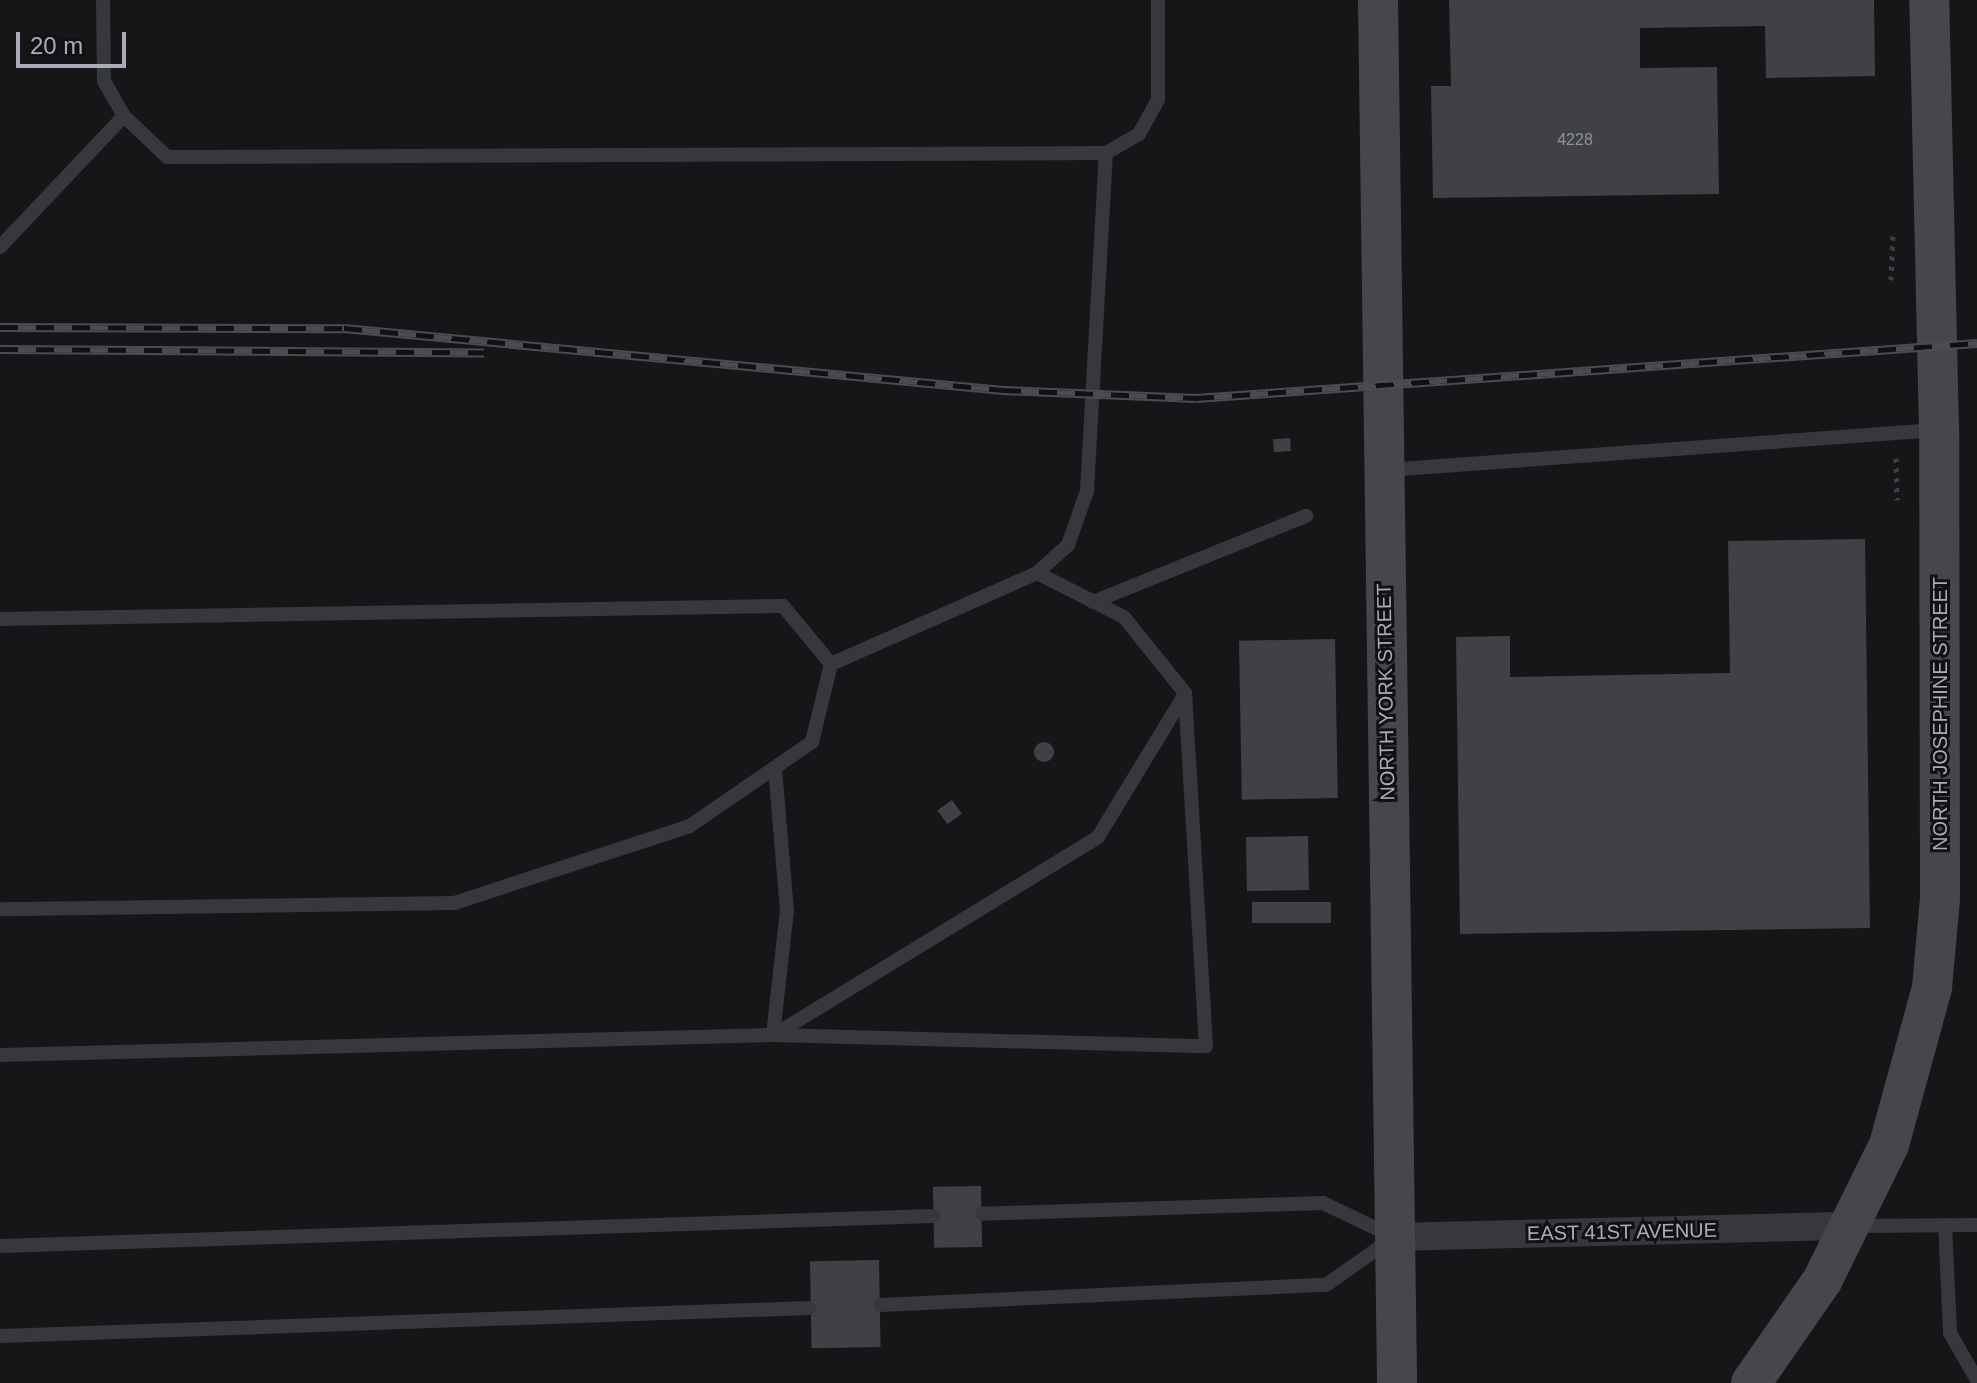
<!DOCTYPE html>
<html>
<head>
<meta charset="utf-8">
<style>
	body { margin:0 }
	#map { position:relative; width:1977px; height:1383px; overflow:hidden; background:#161618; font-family:Helvetica,sans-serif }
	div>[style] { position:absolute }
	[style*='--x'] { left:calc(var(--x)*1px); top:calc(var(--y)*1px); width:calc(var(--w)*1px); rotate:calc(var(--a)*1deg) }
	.building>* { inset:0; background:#404145; transform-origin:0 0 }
	.round { border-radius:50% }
	.path>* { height:5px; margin-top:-2.5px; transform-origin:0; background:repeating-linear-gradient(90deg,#3d3f44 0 4px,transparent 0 10px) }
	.lane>* { height:14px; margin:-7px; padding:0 7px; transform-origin:7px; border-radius:7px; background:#37383d }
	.street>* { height:28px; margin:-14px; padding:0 14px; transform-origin:14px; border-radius:14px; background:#37383d }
	.secondary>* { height:40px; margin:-20px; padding:0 20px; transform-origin:20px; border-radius:20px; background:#45474d }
	.rail>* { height:9px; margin-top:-4.5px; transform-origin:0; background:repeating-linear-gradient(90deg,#111113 0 18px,#4a4c52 0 36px); box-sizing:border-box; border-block:2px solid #4a4c52 }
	span { translate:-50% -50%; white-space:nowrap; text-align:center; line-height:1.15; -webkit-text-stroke:6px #111113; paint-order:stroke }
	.number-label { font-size:16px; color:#8e929b }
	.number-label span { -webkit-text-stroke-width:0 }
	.street-label { font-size:20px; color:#a8adb8 }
	.scale { position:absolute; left:16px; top:32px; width:110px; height:36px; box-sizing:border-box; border:4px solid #a8adb8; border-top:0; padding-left:10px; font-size:24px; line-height:28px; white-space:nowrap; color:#a8adb8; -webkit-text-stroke:6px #111113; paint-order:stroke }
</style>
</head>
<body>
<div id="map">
	<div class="building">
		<i style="clip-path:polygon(1449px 0,1874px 0,1875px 76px,1766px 78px,1765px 26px,1640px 28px,1640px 68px,1717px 67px,1719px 194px,1433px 198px,1431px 86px,1451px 86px)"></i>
		<i style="left:1290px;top:438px;width:13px;height:17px;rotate:86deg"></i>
		<i style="clip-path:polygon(1865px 539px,1870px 928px,1460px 934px,1456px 637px,1510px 636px,1510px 677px,1730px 673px,1728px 541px)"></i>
		<i style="left:1335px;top:639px;width:159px;height:96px;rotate:89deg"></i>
		<i class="round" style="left:1034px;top:742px;width:20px;height:20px"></i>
		<i style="left:952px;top:800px;width:17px;height:18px;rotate:54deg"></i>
		<i style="left:1308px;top:836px;width:54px;height:62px;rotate:89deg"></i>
		<i style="left:1252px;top:902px;width:79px;height:21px"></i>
		<i style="left:981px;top:1186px;width:61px;height:48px;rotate:89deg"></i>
		<i style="left:879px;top:1260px;width:87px;height:69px;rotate:89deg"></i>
	</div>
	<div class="path">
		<i style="--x:1891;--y:280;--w:47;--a:-87.6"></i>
		<i style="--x:1896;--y:458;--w:42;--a:88.6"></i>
	</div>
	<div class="lane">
		<i style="--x:103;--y:0;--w:81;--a:89.3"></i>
		<i style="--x:104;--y:81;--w:40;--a:60.3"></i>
		<i style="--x:124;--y:116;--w:59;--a:43.6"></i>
		<i style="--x:167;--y:157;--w:939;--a:-0.24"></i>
		<i style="--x:1106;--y:153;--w:38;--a:-30"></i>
		<i style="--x:1139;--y:134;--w:39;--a:-61"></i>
		<i style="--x:1158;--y:100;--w:100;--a:-90"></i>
		<i style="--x:0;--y:247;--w:180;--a:-46.6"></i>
		<i style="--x:1387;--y:470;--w:551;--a:-4.16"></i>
		<i style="--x:1093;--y:602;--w:230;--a:-22"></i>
		<i style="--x:0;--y:619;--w:783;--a:-0.95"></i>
		<i style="--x:783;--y:606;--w:75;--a:50.4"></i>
		<i style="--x:831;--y:664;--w:80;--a:103.7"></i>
		<i style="--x:812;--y:742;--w:148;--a:145.5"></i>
		<i style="--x:690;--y:826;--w:247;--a:161.9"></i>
		<i style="--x:455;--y:903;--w:455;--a:179.2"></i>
		<i style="--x:831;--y:664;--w:225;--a:-23.8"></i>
		<i style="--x:1037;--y:573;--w:42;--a:-42.1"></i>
		<i style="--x:1068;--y:545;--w:57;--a:-70.6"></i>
		<i style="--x:1087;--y:491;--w:339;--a:-86.8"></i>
		<i style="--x:773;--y:1035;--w:125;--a:-83.6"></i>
		<i style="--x:787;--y:911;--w:144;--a:-94.8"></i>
		<i style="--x:774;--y:1035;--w:380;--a:-31.4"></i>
		<i style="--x:1098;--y:837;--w:167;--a:-58.7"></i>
		<i style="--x:0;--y:1055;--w:773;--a:-1.48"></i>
		<i style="--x:773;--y:1035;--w:433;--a:1.5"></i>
		<i style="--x:1206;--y:1046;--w:354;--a:-93.4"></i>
		<i style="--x:1185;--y:693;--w:97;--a:-128.8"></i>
		<i style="--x:1124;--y:617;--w:97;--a:-153.2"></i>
		<i style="--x:1945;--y:1225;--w:108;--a:87.3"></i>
		<i style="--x:1950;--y:1333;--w:54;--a:60.1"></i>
		<i style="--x:1856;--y:1226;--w:121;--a:-0.5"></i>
		<i style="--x:0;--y:1246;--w:934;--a:-1.84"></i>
		<i style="--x:880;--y:1305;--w:446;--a:-2.6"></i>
		<i style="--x:1326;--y:1285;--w:83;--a:-35.2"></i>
		<i style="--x:1394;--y:1237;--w:79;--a:-154.4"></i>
		<i style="--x:1323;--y:1203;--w:341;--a:178.2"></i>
		<i style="--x:0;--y:1336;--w:810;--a:-1.98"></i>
	</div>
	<div class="street">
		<i style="--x:1394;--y:1237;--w:457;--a:-1.4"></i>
	</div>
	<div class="secondary">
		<i style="--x:1378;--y:0;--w:1383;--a:89.21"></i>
		<i style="--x:1751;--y:1383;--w:124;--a:-55.2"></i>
		<i style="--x:1822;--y:1281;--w:152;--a:-63.8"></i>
		<i style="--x:1889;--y:1145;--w:163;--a:-74.7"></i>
		<i style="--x:1932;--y:988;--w:90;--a:-84.9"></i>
		<i style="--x:1940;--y:898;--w:469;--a:-90.1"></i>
		<i style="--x:1939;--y:429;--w:429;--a:-91.3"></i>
	</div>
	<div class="rail">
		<i style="--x:0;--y:327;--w:344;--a:0.2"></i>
		<i style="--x:344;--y:328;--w:662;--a:5.37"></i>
		<i style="--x:1003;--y:390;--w:193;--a:2.4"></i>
		<i style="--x:1196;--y:398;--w:783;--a:-4.03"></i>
		<i style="--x:0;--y:349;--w:484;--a:0.4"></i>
	</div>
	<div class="number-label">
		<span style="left:1575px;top:140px">4228</span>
	</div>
	<div class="street-label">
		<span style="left:1386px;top:692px;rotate:-91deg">NORTH YORK STREET</span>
		<span style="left:1940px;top:714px;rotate:-90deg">NORTH JOSEPHINE STREET</span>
		<span style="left:1622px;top:1232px;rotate:-1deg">EAST 41ST AVENUE</span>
	</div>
	<div class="scale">20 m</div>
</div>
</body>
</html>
